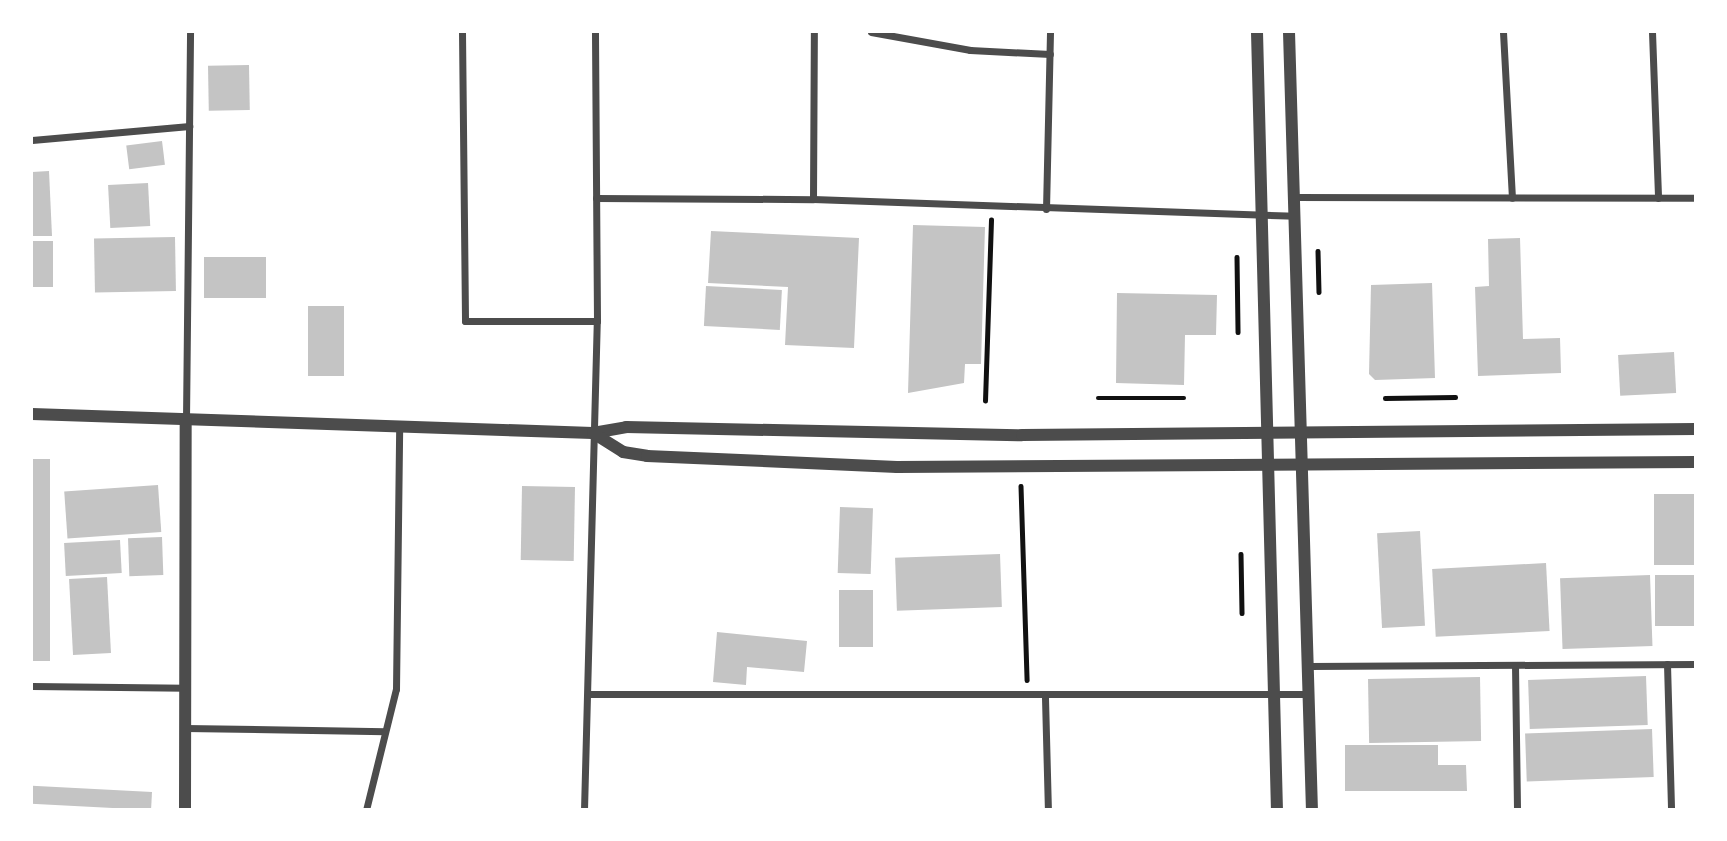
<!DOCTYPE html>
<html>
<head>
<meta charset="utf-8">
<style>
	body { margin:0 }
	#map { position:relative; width:1727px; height:841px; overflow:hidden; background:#fff; font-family:"Noto Serif",serif }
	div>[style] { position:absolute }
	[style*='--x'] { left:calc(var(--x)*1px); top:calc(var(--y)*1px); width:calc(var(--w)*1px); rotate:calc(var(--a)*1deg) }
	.building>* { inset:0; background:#c4c4c4; transform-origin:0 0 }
	.path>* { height:4.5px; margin:-2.25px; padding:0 2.25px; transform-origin:2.25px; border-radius:2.25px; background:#111 }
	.minor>* { height:7px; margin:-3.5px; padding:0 3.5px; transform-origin:3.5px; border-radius:3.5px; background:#4c4c4c }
	.tertiary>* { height:12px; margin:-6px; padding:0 6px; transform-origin:6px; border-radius:6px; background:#4c4c4c }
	span { translate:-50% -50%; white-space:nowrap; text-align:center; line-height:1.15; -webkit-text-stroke:6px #fff; paint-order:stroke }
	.frame { position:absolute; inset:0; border:33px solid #fff; pointer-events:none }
</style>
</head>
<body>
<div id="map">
	<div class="building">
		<i style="left:249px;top:65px;width:45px;height:41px;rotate:89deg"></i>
		<i style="left:162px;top:141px;width:24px;height:36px;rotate:83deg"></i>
		<i style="clip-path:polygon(49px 171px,52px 236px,32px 236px,32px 172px)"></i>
		<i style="left:148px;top:183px;width:43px;height:40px;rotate:87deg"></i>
		<i style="clip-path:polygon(913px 225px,985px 227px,981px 364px,965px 364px,964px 383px,908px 393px)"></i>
		<i style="clip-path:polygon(711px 231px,859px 238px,854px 348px,785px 345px,788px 287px,708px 283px)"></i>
		<i style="left:175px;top:237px;width:54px;height:81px;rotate:89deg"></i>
		<i style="clip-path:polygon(1520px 238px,1523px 339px,1560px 338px,1561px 373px,1478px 376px,1475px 287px,1489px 286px,1488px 239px)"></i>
		<i style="left:32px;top:241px;width:21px;height:46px"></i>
		<i style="left:204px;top:257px;width:62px;height:41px"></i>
		<i style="clip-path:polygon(1432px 283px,1435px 378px,1375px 380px,1369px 374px,1371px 285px)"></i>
		<i style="left:706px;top:286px;width:76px;height:40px;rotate:3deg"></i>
		<i style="clip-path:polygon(1117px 293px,1217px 295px,1216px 335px,1185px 335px,1184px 385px,1116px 383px)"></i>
		<i style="left:308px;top:306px;width:36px;height:70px"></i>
		<i style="left:1674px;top:352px;width:41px;height:56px;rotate:87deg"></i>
		<i style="left:32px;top:459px;width:18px;height:202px"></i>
		<i style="left:158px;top:485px;width:47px;height:94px;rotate:86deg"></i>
		<i style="left:522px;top:486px;width:53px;height:74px;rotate:1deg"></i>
		<i style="left:1654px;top:494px;width:42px;height:71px"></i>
		<i style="left:840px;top:507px;width:33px;height:66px;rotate:2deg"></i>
		<i style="left:1420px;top:531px;width:95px;height:43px;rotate:87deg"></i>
		<i style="left:162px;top:537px;width:38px;height:34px;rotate:88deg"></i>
		<i style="left:120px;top:540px;width:33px;height:56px;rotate:87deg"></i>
		<i style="left:1000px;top:554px;width:53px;height:105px;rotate:88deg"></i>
		<i style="left:1546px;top:563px;width:68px;height:114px;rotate:87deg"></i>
		<i style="left:1650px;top:575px;width:71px;height:90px;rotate:88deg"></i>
		<i style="left:1696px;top:575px;width:51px;height:41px;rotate:90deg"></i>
		<i style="left:107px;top:577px;width:76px;height:38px;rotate:87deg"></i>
		<i style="left:839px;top:590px;width:34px;height:57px"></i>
		<i style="clip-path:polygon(717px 632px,807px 641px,804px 672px,747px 667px,746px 685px,713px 682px)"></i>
		<i style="left:1646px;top:676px;width:49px;height:118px;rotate:88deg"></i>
		<i style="left:1480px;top:677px;width:64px;height:112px;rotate:89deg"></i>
		<i style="left:1652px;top:729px;width:48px;height:127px;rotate:88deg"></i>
		<i style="clip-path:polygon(1345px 745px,1438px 745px,1438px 765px,1466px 765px,1467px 791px,1345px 791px)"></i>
		<i style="left:152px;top:792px;width:18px;height:120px;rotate:93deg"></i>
	</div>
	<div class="path">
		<i style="--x:1318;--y:251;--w:41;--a:88.6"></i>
		<i style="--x:1237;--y:257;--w:75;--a:89.2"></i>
		<i style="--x:1098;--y:398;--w:86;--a:0"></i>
		<i style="--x:1385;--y:398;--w:70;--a:-0.8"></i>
		<i style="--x:985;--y:401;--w:181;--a:-88.1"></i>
		<i style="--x:1021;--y:486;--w:194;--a:88.2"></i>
		<i style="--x:1241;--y:554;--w:59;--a:89"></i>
	</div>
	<div class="minor">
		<i style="--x:462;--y:32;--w:289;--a:89.4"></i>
		<i style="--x:465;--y:321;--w:132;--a:0"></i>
		<i style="--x:871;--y:32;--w:101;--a:10.3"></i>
		<i style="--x:970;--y:50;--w:80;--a:2.9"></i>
		<i style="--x:1503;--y:32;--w:166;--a:86.9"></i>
		<i style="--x:1652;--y:32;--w:166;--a:87.9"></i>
		<i style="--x:32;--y:140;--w:158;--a:-5.1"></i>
		<i style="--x:1294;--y:197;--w:402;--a:0.1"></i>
		<i style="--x:596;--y:198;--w:217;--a:0.3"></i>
		<i style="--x:813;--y:199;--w:482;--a:2"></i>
		<i style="--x:813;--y:199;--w:167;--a:-89.7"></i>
		<i style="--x:1046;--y:209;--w:177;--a:-88.7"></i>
		<i style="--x:186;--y:419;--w:387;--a:-89.4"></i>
		<i style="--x:1667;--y:664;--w:146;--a:88.4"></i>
		<i style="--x:1515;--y:665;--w:145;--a:89.2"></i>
		<i style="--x:1309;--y:666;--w:387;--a:-0.3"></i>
		<i style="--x:32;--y:686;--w:153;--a:0.7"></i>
		<i style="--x:588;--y:694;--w:722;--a:0"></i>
		<i style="--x:1045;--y:698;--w:112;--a:88.5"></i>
		<i style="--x:185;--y:728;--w:200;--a:0.9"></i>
		<i style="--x:366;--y:810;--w:125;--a:-76.1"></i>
		<i style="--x:396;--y:689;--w:262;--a:-89.3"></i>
		<i style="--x:584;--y:810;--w:489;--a:-88.5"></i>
		<i style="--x:597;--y:321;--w:289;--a:-90.4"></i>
	</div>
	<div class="tertiary">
		<i style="--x:1257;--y:32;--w:778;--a:88.53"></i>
		<i style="--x:1289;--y:32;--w:778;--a:88.31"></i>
		<i style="--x:32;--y:414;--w:561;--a:1.94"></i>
		<i style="--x:593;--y:433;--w:34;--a:-10"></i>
		<i style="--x:626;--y:427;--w:396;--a:1.2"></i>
		<i style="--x:1022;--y:435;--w:674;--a:-0.51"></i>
		<i style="--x:593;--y:433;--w:36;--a:32"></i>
		<i style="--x:623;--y:452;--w:24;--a:9"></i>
		<i style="--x:647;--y:456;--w:250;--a:2.5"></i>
		<i style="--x:897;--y:467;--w:799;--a:-0.36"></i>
		<i style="--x:185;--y:810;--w:391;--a:-89.9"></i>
	</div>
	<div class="frame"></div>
</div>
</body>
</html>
